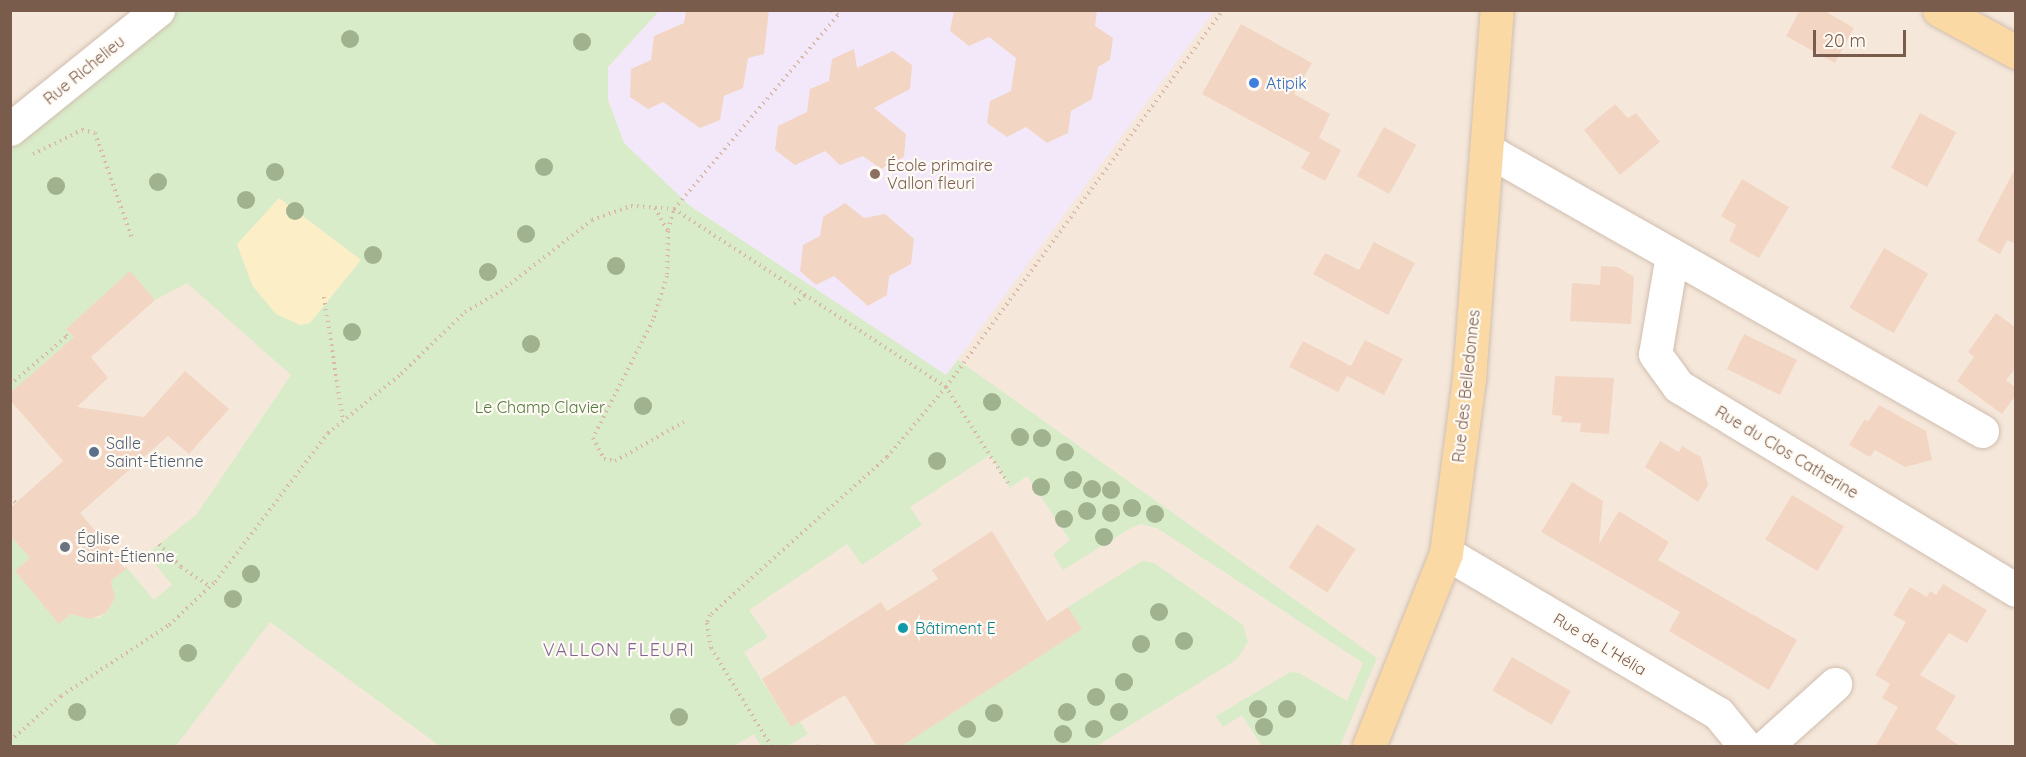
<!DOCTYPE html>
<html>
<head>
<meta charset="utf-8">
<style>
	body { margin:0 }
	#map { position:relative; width:2026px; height:757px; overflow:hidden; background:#fdf6ec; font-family:Quicksand,sans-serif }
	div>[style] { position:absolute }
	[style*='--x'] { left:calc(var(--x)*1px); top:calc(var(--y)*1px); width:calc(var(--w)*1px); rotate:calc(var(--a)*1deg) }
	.residential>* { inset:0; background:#f5e8da; transform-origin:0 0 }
	.education>* { inset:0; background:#f3e8fa }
	.green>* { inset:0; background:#d8ecc9 }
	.sand>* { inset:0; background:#fcefc7 }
	.building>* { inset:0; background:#f3d5c3; transform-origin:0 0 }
	.path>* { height:4px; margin-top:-2px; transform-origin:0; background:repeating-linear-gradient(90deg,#d9b8a5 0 1.5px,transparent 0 6px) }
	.roads { filter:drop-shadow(0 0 2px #d1beb0) drop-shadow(0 0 2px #d1beb0) }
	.minor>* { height:33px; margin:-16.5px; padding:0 16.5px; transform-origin:16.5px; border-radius:16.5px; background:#fff }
	.major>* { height:33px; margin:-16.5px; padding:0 16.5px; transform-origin:16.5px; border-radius:16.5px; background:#fbd9a5 }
	.trees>* { width:18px; height:18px; margin:-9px; border-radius:50%; background:#a0b28e }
	.dots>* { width:16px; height:16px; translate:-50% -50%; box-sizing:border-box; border:3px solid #fffaf3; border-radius:50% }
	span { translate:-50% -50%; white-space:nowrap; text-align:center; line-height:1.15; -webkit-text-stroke:4.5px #fffaf3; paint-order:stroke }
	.street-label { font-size:16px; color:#7a5c4d }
	.shop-label { font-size:16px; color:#366cbe }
	.left { translate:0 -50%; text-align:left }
	.education-label { font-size:16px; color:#785e54 }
	.park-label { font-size:16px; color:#537a41 }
	.service-label { font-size:16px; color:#4e5e75 }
	.worship-label { font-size:16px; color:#5b616d }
	.culture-label { font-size:16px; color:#0d838f }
	.neighbourhood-label { font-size:18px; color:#846695; letter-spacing:1.5px }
	.frame { position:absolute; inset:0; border:12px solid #7a5c4d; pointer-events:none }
	.scale { position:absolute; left:1813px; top:30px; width:93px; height:27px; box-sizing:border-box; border:3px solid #7a5c4d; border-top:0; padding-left:8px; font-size:18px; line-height:21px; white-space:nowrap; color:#7a5c4d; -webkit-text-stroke:4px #fffaf3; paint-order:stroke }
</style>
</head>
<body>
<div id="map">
	<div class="residential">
		<i style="left:10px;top:11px;width:2005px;height:735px"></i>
	</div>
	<div class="education">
		<i style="clip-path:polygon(659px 11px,1214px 11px,946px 375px,690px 206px,624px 143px,608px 100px,608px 67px)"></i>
	</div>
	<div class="green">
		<i style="clip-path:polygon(178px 11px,659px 11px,608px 67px,608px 100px,624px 143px,690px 206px,946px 375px,958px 360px,1377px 658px,1340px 746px,1262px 746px,1242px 715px,1223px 727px,1216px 716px,1290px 672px,1299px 673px,1347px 701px,1363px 663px,1157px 528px,1141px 524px,1131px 528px,1063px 570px,1053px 554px,1070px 540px,1027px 476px,1010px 488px,990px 455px,910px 507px,922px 525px,862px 565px,847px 544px,749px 610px,768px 637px,744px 652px,791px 727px,800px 722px,808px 734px,788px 746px,761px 746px,754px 734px,734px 746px,440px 746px,270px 622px,176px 746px,11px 746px,10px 535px,30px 558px,15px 571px,59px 623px,75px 611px,88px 618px,99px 618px,106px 613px,115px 598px,111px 581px,127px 568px,154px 600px,172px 585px,147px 554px,197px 514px,291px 375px,187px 283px,155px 300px,130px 272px,66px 329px,74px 337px,11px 393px,11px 146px)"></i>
		<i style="clip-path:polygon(1142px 561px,1154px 563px,1243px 625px,1248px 642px,1236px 660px,1097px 746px,901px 746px,1081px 629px,1068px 607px)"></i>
	</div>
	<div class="sand">
		<i style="clip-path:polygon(279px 198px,361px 260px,310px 323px,300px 325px,276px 314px,252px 285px,237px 244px)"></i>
	</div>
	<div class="building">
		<i style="clip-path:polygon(686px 10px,769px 10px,764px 54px,748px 58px,743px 88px,724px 96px,720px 120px,700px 128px,663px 102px,648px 109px,630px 97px,631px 69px,651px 60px,654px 36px,684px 23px)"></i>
		<i style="clip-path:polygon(954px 10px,1097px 10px,1095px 26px,1113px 38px,1110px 60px,1098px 67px,1092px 99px,1071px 111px,1068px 133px,1047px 143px,1026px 127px,1007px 137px,987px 123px,990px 101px,1011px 91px,1016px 58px,989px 37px,969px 46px,950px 31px)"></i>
		<i style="clip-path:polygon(1800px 10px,1823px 10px,1854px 28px,1835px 63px,1786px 36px)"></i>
		<i style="clip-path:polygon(1241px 24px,1312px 63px,1294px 94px,1330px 114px,1319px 138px,1341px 150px,1325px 181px,1301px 168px,1310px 153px,1202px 94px)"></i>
		<i style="clip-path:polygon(854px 49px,857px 68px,893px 51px,912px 65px,910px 89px,874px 108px,906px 134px,904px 157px,881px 169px,863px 156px,840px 165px,825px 151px,795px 165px,775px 150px,778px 126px,807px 112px,810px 89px,829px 81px,832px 59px)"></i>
		<i style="clip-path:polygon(1615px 104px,1628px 118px,1636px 113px,1660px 142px,1620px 175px,1584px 130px)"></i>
		<i style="left:1920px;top:113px;width:41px;height:62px;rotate:28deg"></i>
		<i style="left:1384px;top:127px;width:37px;height:56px;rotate:29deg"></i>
		<i style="clip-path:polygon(2016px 167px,2016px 244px,2007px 240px,2000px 254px,1977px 241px)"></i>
		<i style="clip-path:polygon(1742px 179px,1789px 207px,1759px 258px,1729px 241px,1736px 225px,1721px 216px)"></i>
		<i style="clip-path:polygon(845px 203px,864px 218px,885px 214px,914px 239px,911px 264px,889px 276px,887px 295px,868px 306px,834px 276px,816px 285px,800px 271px,803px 245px,820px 236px,823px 217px)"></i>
		<i style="clip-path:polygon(1374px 242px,1415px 263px,1388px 315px,1313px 274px,1325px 253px,1359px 270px)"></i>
		<i style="left:1884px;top:248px;width:51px;height:69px;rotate:30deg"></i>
		<i style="clip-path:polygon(1601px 266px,1618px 267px,1634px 277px,1631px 324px,1570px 321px,1572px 283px,1600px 285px)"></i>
		<i style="clip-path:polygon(130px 271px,155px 300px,91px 357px,108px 378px,77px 407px,144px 417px,185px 371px,229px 409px,189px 454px,168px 436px,80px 513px,127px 568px,111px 581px,115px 598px,106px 613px,90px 619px,71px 614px,59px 624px,15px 571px,30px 558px,10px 535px,10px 508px,63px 461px,10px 400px,10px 393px,74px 337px,66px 329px)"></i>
		<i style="clip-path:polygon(1996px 313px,2016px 328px,2016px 368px,2006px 380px,2016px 388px,2016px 395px,2002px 414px,1957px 381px,1974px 357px,1968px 352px)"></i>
		<i style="left:1744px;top:334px;width:59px;height:39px;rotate:26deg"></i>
		<i style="clip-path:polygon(1365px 340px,1403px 359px,1384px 395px,1347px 376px,1338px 392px,1289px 367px,1303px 341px,1351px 366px)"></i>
		<i style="clip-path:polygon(1555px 376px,1614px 378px,1609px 434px,1580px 432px,1581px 423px,1561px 422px,1562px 416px,1552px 415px)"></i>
		<i style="clip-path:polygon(1879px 405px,1926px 431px,1932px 460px,1905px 467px,1875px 450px,1870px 457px,1849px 445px,1865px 419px,1868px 422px)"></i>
		<i style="clip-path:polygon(1660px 441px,1679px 452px,1682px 446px,1701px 457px,1708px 485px,1698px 502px,1645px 467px)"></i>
		<i style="clip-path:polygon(1572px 482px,1603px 501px,1599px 544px,1619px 511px,1669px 542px,1658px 560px,1797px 640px,1769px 690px,1669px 631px,1680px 612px,1541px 532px)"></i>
		<i style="left:1792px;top:495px;width:61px;height:52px;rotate:31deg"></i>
		<i style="left:1317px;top:524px;width:46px;height:52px;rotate:33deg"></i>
		<i style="clip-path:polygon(992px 531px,1047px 621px,1068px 607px,1082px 629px,900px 747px,877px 747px,845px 695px,791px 727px,762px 679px,881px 602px,887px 611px,938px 579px,932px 570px)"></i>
		<i style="clip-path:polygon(1943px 584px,1987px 610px,1967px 643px,1949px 633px,1920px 675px,1956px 696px,1936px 729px,1961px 747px,1875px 747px,1898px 707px,1882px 698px,1890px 684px,1875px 675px,1906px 622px,1893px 615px,1910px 587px,1927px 597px,1930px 591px,1936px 595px)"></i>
		<i style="left:1512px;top:657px;width:68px;height:39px;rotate:30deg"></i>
	</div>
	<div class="path">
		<i style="--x:33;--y:154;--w:55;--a:-26.1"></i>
		<i style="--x:82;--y:130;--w:13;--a:13"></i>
		<i style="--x:95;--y:133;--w:114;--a:70.6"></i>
		<i style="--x:655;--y:208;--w:26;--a:61"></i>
		<i style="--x:668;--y:231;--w:45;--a:91.3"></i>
		<i style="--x:667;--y:276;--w:46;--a:107.7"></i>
		<i style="--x:653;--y:320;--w:132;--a:117"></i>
		<i style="--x:593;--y:438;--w:24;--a:62"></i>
		<i style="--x:604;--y:459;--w:11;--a:10"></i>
		<i style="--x:615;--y:461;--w:79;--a:-29.5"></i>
		<i style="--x:668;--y:230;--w:22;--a:-74"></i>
		<i style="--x:674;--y:209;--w:254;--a:-49.8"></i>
		<i style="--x:838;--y:15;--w:9;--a:-144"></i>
		<i style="--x:324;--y:297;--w:125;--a:81.3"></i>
		<i style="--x:794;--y:304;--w:14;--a:-39"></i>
		<i style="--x:10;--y:385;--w:75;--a:-40.7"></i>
		<i style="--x:67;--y:336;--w:6;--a:-129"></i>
		<i style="--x:1008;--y:483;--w:114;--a:-122.9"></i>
		<i style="--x:946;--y:387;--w:468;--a:-53.7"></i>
		<i style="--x:10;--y:497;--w:8;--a:45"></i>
		<i style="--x:159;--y:544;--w:32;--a:46"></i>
		<i style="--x:181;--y:567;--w:36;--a:34"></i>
		<i style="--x:10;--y:741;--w:68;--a:-41.4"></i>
		<i style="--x:61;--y:696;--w:129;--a:-33.3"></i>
		<i style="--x:169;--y:625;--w:63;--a:-43.1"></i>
		<i style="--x:215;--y:582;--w:187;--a:-52.8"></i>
		<i style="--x:328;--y:433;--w:94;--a:-38.9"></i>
		<i style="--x:401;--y:374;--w:89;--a:-44.1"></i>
		<i style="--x:465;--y:312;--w:42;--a:-30.3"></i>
		<i style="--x:501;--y:291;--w:115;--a:-38"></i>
		<i style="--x:592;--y:220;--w:41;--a:-19.7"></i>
		<i style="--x:631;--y:206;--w:43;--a:4"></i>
		<i style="--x:674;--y:209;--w:325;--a:33.2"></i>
		<i style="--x:946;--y:387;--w:92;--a:130.1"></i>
		<i style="--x:887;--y:457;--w:237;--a:138.2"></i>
		<i style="--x:710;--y:615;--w:9;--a:111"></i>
		<i style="--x:707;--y:623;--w:25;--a:81"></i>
		<i style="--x:711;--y:648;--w:115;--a:58.5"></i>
		<i style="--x:816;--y:745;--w:1;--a:45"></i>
	</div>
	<div class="roads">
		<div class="minor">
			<i style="--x:10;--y:129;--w:190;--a:-38.8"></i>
			<i style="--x:1489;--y:151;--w:567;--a:29.59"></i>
			<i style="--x:1672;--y:255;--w:100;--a:99.7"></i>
			<i style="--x:1655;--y:354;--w:39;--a:54"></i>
			<i style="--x:1678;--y:386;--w:395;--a:31.1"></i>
			<i style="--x:1446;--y:553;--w:316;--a:30.5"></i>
			<i style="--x:1718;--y:713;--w:43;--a:50.7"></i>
			<i style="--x:1766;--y:746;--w:93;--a:-41.9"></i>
		</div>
		<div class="major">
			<i style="--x:1939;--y:10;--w:88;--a:28.6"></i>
			<i style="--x:1369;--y:746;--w:208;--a:-68.2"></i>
			<i style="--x:1446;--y:553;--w:176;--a:-82.5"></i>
			<i style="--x:1469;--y:379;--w:370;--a:-85.7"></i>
		</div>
	</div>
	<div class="trees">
		<i style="left:350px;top:39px"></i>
		<i style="left:582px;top:42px"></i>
		<i style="left:544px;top:167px"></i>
		<i style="left:275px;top:172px"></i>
		<i style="left:158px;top:182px"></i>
		<i style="left:56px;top:186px"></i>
		<i style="left:246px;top:200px"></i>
		<i style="left:295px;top:211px"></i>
		<i style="left:526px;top:234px"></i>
		<i style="left:373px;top:255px"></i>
		<i style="left:616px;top:266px"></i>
		<i style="left:488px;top:272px"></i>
		<i style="left:352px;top:332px"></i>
		<i style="left:531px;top:344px"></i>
		<i style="left:992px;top:402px"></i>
		<i style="left:643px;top:406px"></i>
		<i style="left:1020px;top:437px"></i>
		<i style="left:1042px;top:438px"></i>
		<i style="left:1065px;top:452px"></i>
		<i style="left:937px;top:461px"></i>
		<i style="left:1073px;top:480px"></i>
		<i style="left:1041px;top:487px"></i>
		<i style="left:1092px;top:489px"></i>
		<i style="left:1111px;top:490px"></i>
		<i style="left:1132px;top:508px"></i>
		<i style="left:1087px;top:511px"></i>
		<i style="left:1111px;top:513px"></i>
		<i style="left:1155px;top:514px"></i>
		<i style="left:1064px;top:519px"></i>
		<i style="left:1104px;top:537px"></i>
		<i style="left:251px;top:574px"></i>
		<i style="left:233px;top:599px"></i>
		<i style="left:1159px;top:612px"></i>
		<i style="left:1184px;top:641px"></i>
		<i style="left:1141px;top:644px"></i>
		<i style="left:188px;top:653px"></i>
		<i style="left:1124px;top:682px"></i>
		<i style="left:1096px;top:697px"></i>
		<i style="left:1258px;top:709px"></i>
		<i style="left:1287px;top:709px"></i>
		<i style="left:77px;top:712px"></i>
		<i style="left:1067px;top:712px"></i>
		<i style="left:1119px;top:712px"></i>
		<i style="left:994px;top:713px"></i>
		<i style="left:679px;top:717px"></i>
		<i style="left:1264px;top:727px"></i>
		<i style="left:967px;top:729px"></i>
		<i style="left:1094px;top:729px"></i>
		<i style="left:1063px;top:734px"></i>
	</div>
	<div class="dots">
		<i style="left:1254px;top:83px;background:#3f7fe0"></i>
		<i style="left:875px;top:174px;background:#8d6e63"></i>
		<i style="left:94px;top:452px;background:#5c6f8a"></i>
		<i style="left:65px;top:547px;background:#6b7280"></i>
		<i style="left:903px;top:628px;background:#0f9aa8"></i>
	</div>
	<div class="street-label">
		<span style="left:84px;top:70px;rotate:-39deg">Rue Richelieu</span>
		<span style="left:1466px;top:386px;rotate:-84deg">Rue des Belledonnes</span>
		<span style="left:1787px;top:452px;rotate:31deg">Rue du Clos Catherine</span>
		<span style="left:1600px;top:644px;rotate:31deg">Rue de L'Hélia</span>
	</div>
	<div class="shop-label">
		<span class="left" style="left:1266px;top:83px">Atipik</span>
	</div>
	<div class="education-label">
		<span class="left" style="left:887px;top:174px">École primaire<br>Vallon fleuri</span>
	</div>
	<div class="park-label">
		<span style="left:540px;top:407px">Le Champ Clavier</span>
	</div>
	<div class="service-label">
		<span class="left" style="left:106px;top:452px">Salle<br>Saint-Étienne</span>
	</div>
	<div class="worship-label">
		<span class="left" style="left:77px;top:547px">Église<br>Saint-Étienne</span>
	</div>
	<div class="culture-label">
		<span class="left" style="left:915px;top:628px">Bâtiment E</span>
	</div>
	<div class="neighbourhood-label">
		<span style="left:619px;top:650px">VALLON FLEURI</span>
	</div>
	<div class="frame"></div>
	<div class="scale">20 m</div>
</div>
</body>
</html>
